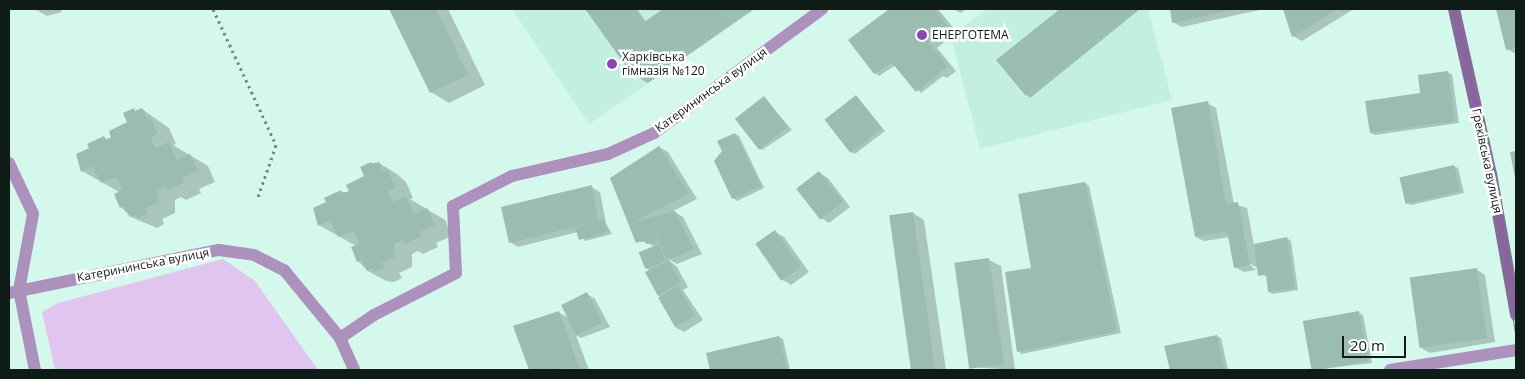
<!DOCTYPE html>
<html>
<head>
<meta charset="utf-8">
<style>
	body { margin:0 }
	#map { position:relative; width:1525px; height:379px; overflow:hidden; background:#d5f8ec; font-family:"Open Sans",sans-serif }
	div>[style] { position:absolute }
	[style*='--x'] { left:calc(var(--x)*1px); top:calc(var(--y)*1px); width:calc(var(--w)*1px); rotate:calc(var(--a)*1deg) }
	.built>* { inset:0; background:#c2efe0 }
	.green>* { inset:0; background:#e0c6ef }
	.shadow>* { inset:0; background:#0003 }
	.building>* { inset:0; background:#9abcb1; transform-origin:0 0 }
	.path>* { height:3px; margin-top:-1.5px; transform-origin:0; background:repeating-linear-gradient(90deg,#718981 0 2.5px,transparent 0 6.5px) }
	.street>* { height:12px; margin:-6px; padding:0 6px; transform-origin:6px; border-radius:6px; background:#ad91bd }
	.secondary>* { height:12px; margin:-6px; padding:0 6px; transform-origin:6px; border-radius:6px; background:#8c62a3 }
	.tram>* { height:1px; margin:-0.5px; padding:0 0.5px; transform-origin:0.5px; border-radius:0.5px; background:#6d857d }
	.dots>* { width:14px; height:14px; translate:-50% -50%; box-sizing:border-box; border:2px solid #fff; border-radius:50% }
	span { translate:-50% -50%; white-space:nowrap; text-align:center; line-height:1.15; -webkit-text-stroke:5px #fff; paint-order:stroke }
	.poi-label { font-size:12px; color:#0e1b17 }
	.left { translate:0 -50%; text-align:left }
	.street-label { font-size:12px; color:#0e1b17 }
	.frame { position:absolute; inset:0; border:10px solid #0e1b17; pointer-events:none }
	.scale { position:absolute; left:1342px; top:336px; width:64px; height:22px; box-sizing:border-box; border:2px solid #0e1b17; border-top:0; padding-left:6px; font-size:15px; line-height:18px; white-space:nowrap; color:#0e1b17; -webkit-text-stroke:4px #fff; paint-order:stroke }
</style>
</head>
<body>
<div id="map">
	<div class="built">
		<i style="clip-path:polygon(512px 9px,756px 9px,589px 124px)"></i>
		<i style="clip-path:polygon(987px 9px,1148px 9px,1172px 100px,980px 149px,951px 36px)"></i>
	</div>
	<div class="green">
		<i style="clip-path:polygon(223px 259px,255px 281px,318px 370px,55px 370px,42px 312px,58px 303px)"></i>
	</div>
	<div class="shadow">
		<i style="clip-path:polygon(35px 9px,60px 9px,62px 12px,47px 16px)"></i>
		<i style="clip-path:polygon(390px 9px,448px 9px,485px 85px,449px 103px,431px 92px)"></i>
		<i style="clip-path:polygon(587px 9px,637px 9px,646px 22px,665px 9px,754px 9px,648px 83px,634px 75px)"></i>
		<i style="clip-path:polygon(891px 9px,938px 9px,957px 32px,937px 48px,956px 71px,947px 78px,943px 76px,921px 93px,896px 65px,879px 76px,875px 73px,849px 40px)"></i>
		<i style="clip-path:polygon(953px 9px,966px 9px,961px 13px)"></i>
		<i style="clip-path:polygon(1062px 9px,1139px 10px,1030px 98px,998px 60px)"></i>
		<i style="clip-path:polygon(1171px 9px,1264px 9px,1182px 27px,1173px 22px)"></i>
		<i style="clip-path:polygon(1284px 9px,1354px 9px,1302px 41px,1293px 36px)"></i>
		<i style="clip-path:polygon(1498px 9px,1516px 9px,1516px 54px,1507px 49px)"></i>
		<i style="clip-path:polygon(1447px 72px,1452px 74px,1459px 123px,1375px 135px,1371px 133px)"></i>
		<i style="clip-path:polygon(856px 96px,885px 131px,855px 154px,851px 152px)"></i>
		<i style="clip-path:polygon(764px 98px,792px 130px,762px 150px,758px 148px)"></i>
		<i style="clip-path:polygon(1207px 103px,1216px 108px,1234px 204px,1247px 208px,1254px 245px,1287px 238px,1291px 241px,1298px 290px,1273px 294px,1269px 292px,1267px 276px,1259px 275px,1258px 268px,1245px 261px,1256px 270px,1244px 272px,1235px 267px,1230px 237px,1204px 241px,1196px 237px)"></i>
		<i style="clip-path:polygon(142px 109px,169px 128px,176px 144px,173px 145px,208px 166px,215px 182px,199px 189px,201px 193px,186px 200px,181px 197px,175px 200px,175px 213px,162px 219px,164px 224px,157px 228px,131px 217px,121px 207px,119px 192px,82px 171px,90px 149px,104px 138px,108px 140px,129px 123px,125px 114px)"></i>
		<i style="clip-path:polygon(735px 134px,739px 136px,764px 188px,737px 201px,733px 198px)"></i>
		<i style="clip-path:polygon(659px 147px,668px 152px,697px 199px,673px 211px,683px 217px,702px 254px,677px 264px,667px 258px,677px 267px,688px 287px,683px 290px,703px 320px,684px 332px,675px 327px,659px 295px,651px 271px,646px 268px,654px 247px,647px 242px,637px 242px,631px 224px)"></i>
		<i style="clip-path:polygon(371px 163px,379px 163px,397px 174px,406px 182px,413px 198px,410px 199px,445px 220px,452px 236px,436px 243px,438px 247px,423px 254px,418px 251px,412px 254px,412px 267px,399px 273px,402px 278px,394px 282px,386px 281px,368px 271px,358px 261px,356px 246px,319px 225px,327px 202px,341px 192px,350px 192px,366px 177px)"></i>
		<i style="clip-path:polygon(1454px 166px,1458px 168px,1464px 193px,1411px 205px,1407px 203px)"></i>
		<i style="clip-path:polygon(819px 173px,828px 178px,850px 207px,829px 223px,821px 218px,798px 189px)"></i>
		<i style="clip-path:polygon(1085px 183px,1089px 186px,1121px 333px,1022px 354px,1018px 351px,1033px 269px)"></i>
		<i style="clip-path:polygon(591px 187px,600px 192px,606px 223px,612px 234px,585px 241px,578px 232px,518px 247px,510px 242px)"></i>
		<i style="clip-path:polygon(913px 213px,924px 220px,946px 370px,913px 370px,890px 216px)"></i>
		<i style="clip-path:polygon(775px 232px,784px 237px,809px 272px,791px 285px,783px 280px)"></i>
		<i style="clip-path:polygon(989px 260px,1001px 266px,1015px 370px,970px 367px)"></i>
		<i style="clip-path:polygon(1477px 270px,1485px 275px,1495px 342px,1430px 353px,1421px 348px)"></i>
		<i style="clip-path:polygon(587px 294px,595px 299px,610px 327px,581px 338px,576px 335px,589px 370px,531px 370px,515px 327px,558px 312px,567px 317px)"></i>
		<i style="clip-path:polygon(1359px 313px,1363px 315px,1372px 363px,1313px 370px,1304px 322px)"></i>
		<i style="clip-path:polygon(1216px 336px,1221px 338px,1228px 370px,1171px 370px,1166px 347px)"></i>
		<i style="clip-path:polygon(779px 337px,783px 339px,790px 370px,712px 370px,708px 354px)"></i>
	</div>
	<div class="building">
		<i style="clip-path:polygon(389px 9px,436px 9px,468px 75px,430px 93px)"></i>
		<i style="clip-path:polygon(585px 9px,629px 9px,640px 25px,663px 9px,728px 9px,633px 76px)"></i>
		<i style="clip-path:polygon(889px 9px,934px 9px,949px 27px,929px 43px,948px 66px,916px 92px,892px 63px,874px 74px,848px 40px)"></i>
		<i style="clip-path:polygon(1060px 9px,1135px 9px,1026px 96px,996px 60px)"></i>
		<i style="clip-path:polygon(1170px 9px,1232px 9px,1232px 10px,1172px 23px)"></i>
		<i style="clip-path:polygon(1283px 9px,1338px 9px,1292px 37px)"></i>
		<i style="clip-path:polygon(1496px 9px,1516px 9px,1516px 48px,1506px 50px)"></i>
		<i style="clip-path:polygon(1448px 71px,1455px 121px,1370px 133px,1365px 101px,1420px 93px,1418px 75px)"></i>
		<i style="left:856px;top:95px;width:42px;height:40px;rotate:52deg"></i>
		<i style="left:764px;top:96px;width:39px;height:37px;rotate:52deg"></i>
		<i style="clip-path:polygon(1208px 101px,1226px 204px,1238px 202px,1250px 265px,1234px 268px,1227px 231px,1195px 237px,1171px 108px)"></i>
		<i style="clip-path:polygon(134px 108px,135px 111px,142px 108px,147px 118px,150px 116px,158px 134px,151px 137px,155px 148px,169px 142px,177px 160px,190px 154px,198px 171px,182px 178px,184px 183px,167px 190px,165px 186px,157px 190px,158px 203px,145px 208px,147px 214px,138px 218px,136px 215px,130px 217px,124px 206px,120px 208px,114px 194px,122px 190px,117px 177px,101px 183px,93px 166px,81px 172px,76px 154px,89px 148px,87px 144px,104px 136px,106px 140px,111px 137px,109px 131px,127px 122px,123px 113px)"></i>
		<i style="clip-path:polygon(735px 133px,761px 186px,732px 199px,714px 161px,722px 151px,717px 141px)"></i>
		<i style="clip-path:polygon(659px 146px,689px 194px,633px 222px,675px 211px,694px 249px,667px 260px,651px 222px,658px 242px,647px 244px,643px 240px,636px 243px,610px 178px)"></i>
		<i style="clip-path:polygon(1516px 151px,1516px 178px,1515px 178px,1510px 152px)"></i>
		<i style="clip-path:polygon(371px 162px,372px 164px,379px 162px,384px 172px,388px 170px,395px 188px,388px 191px,392px 202px,406px 196px,414px 214px,427px 208px,435px 225px,419px 232px,421px 237px,404px 244px,402px 240px,394px 244px,395px 257px,382px 262px,384px 268px,374px 272px,373px 268px,367px 271px,362px 260px,357px 262px,351px 247px,360px 244px,354px 231px,338px 237px,330px 220px,318px 226px,313px 208px,326px 202px,324px 198px,341px 190px,342px 194px,349px 191px,346px 185px,364px 176px,360px 167px)"></i>
		<i style="left:1454px;top:165px;width:27px;height:56px;rotate:77deg"></i>
		<i style="left:819px;top:171px;width:39px;height:29px;rotate:52deg"></i>
		<i style="clip-path:polygon(1085px 182px,1117px 331px,1017px 352px,1005px 272px,1031px 268px,1018px 194px)"></i>
		<i style="clip-path:polygon(592px 185px,598px 221px,603px 220px,608px 232px,579px 240px,575px 228px,593px 222px,509px 243px,501px 207px)"></i>
		<i style="left:913px;top:212px;width:160px;height:24px;rotate:82deg"></i>
		<i style="left:775px;top:230px;width:45px;height:24px;rotate:55deg"></i>
		<i style="clip-path:polygon(1287px 237px,1295px 288px,1268px 292px,1266px 274px,1258px 276px,1254px 244px)"></i>
		<i style="left:659px;top:244px;width:18px;height:22px;rotate:68deg"></i>
		<i style="left:989px;top:258px;width:107px;height:35px;rotate:82deg"></i>
		<i style="clip-path:polygon(669px 261px,680px 282px,658px 296px,645px 272px)"></i>
		<i style="left:1477px;top:268px;width:71px;height:68px;rotate:82deg"></i>
		<i style="left:678px;top:286px;width:34px;height:23px;rotate:60deg"></i>
		<i style="left:587px;top:292px;width:34px;height:29px;rotate:63deg"></i>
		<i style="clip-path:polygon(559px 311px,579px 368px,529px 370px,513px 326px)"></i>
		<i style="left:1359px;top:311px;width:51px;height:57px;rotate:80deg"></i>
		<i style="clip-path:polygon(1217px 335px,1224px 370px,1170px 370px,1164px 346px)"></i>
		<i style="clip-path:polygon(779px 336px,787px 370px,710px 370px,706px 353px)"></i>
	</div>
	<div class="path">
		<i style="--x:213;--y:9;--w:150;--a:65.1"></i>
		<i style="--x:276;--y:145;--w:55;--a:109.1"></i>
	</div>
	<div class="street">
		<i style="--x:9;--y:163;--w:56;--a:64.8"></i>
		<i style="--x:33;--y:214;--w:77;--a:100.4"></i>
		<i style="--x:19;--y:290;--w:82;--a:78.7"></i>
		<i style="--x:9;--y:293;--w:214;--a:-11.6"></i>
		<i style="--x:219;--y:250;--w:35;--a:8"></i>
		<i style="--x:254;--y:255;--w:34;--a:27"></i>
		<i style="--x:284;--y:270;--w:88;--a:50.5"></i>
		<i style="--x:340;--y:338;--w:35;--a:66"></i>
		<i style="--x:340;--y:338;--w:41;--a:-34.1"></i>
		<i style="--x:374;--y:315;--w:92;--a:-27.1"></i>
		<i style="--x:456;--y:273;--w:67;--a:-92.6"></i>
		<i style="--x:453;--y:206;--w:66;--a:-27"></i>
		<i style="--x:512;--y:176;--w:98;--a:-12.9"></i>
		<i style="--x:608;--y:154;--w:51;--a:-24.5"></i>
		<i style="--x:654;--y:133;--w:209;--a:-36.4"></i>
		<i style="--x:1390;--y:370;--w:128;--a:-9"></i>
	</div>
	<div class="secondary">
		<i style="--x:1454;--y:9;--w:169;--a:77.4"></i>
		<i style="--x:1491;--y:174;--w:143;--a:79.9"></i>
	</div>
	<div class="tram">
		<i style="--x:1450;--y:9;--w:170;--a:77.4"></i>
		<i style="--x:1487;--y:175;--w:165;--a:79.9"></i>
		<i style="--x:1458;--y:9;--w:168;--a:77.3"></i>
		<i style="--x:1495;--y:173;--w:120;--a:79.9"></i>
	</div>
	<div class="dots">
		<i style="left:922px;top:35px;background:#8f44b5"></i>
		<i style="left:612px;top:64px;background:#8f44b5"></i>
	</div>
	<div class="poi-label">
		<span class="left" style="left:932px;top:35px">ЕНЕРГОТЕМА</span>
		<span class="left" style="left:622px;top:64px">Харківська<br>гімназія №120</span>
	</div>
	<div class="street-label">
		<span style="left:711px;top:90px;rotate:-36deg">Катерининська вулиця</span>
		<span style="left:1487px;top:161px;rotate:78deg">Греківська вулиця</span>
		<span style="left:143px;top:265px;rotate:-11deg">Катерининська вулиця</span>
	</div>
	<div class="frame"></div>
	<div class="scale">20 m</div>
</div>
</body>
</html>
